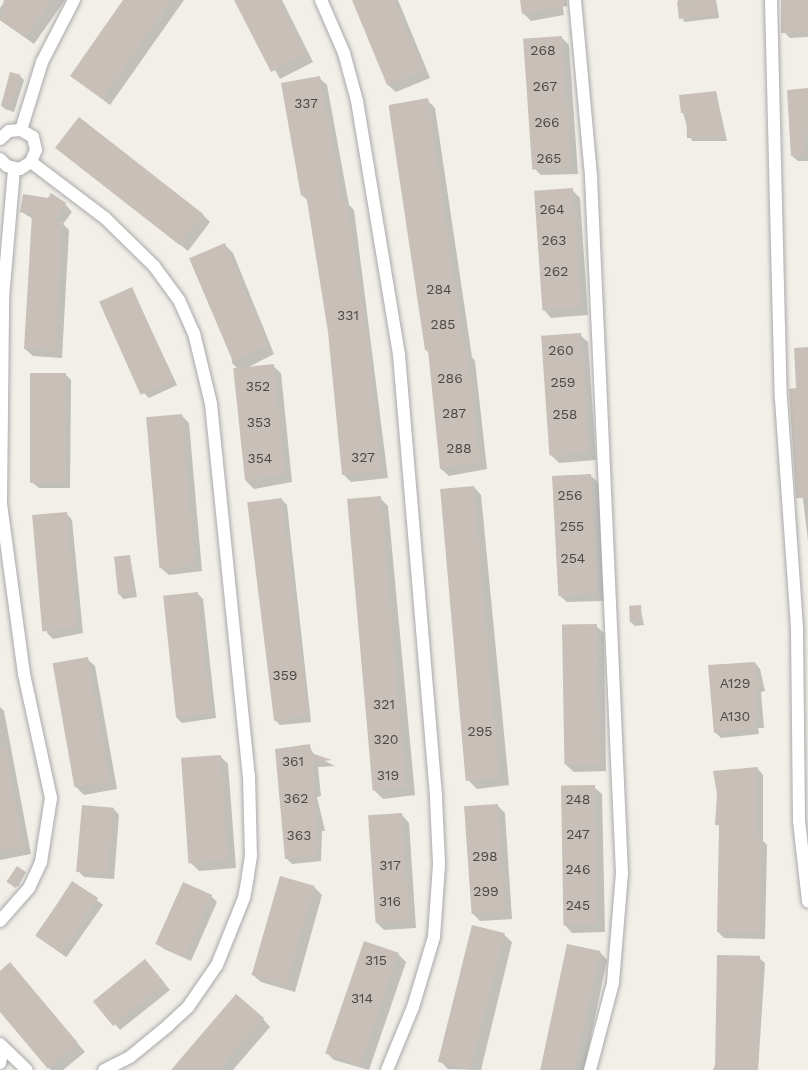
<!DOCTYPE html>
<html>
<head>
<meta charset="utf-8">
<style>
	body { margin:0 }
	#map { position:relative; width:808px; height:1070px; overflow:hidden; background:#f2efe9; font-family:"Work Sans",sans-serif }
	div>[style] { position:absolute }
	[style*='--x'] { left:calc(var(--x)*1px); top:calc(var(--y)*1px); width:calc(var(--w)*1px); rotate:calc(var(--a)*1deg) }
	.shadow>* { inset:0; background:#0003; transform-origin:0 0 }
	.building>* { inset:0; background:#c7bfb8; transform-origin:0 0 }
	.roads { filter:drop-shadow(0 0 2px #a9a9a9) drop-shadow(0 0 2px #a9a9a9) }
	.minor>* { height:12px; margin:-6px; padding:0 6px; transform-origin:6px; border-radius:6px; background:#fff }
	span { translate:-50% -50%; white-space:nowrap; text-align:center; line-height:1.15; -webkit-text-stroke:4.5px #fff; paint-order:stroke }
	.number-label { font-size:14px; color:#4b4948 }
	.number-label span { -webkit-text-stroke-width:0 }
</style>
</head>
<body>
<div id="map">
	<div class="shadow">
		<i style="clip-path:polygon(6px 0,65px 0,34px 44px,0 20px,0 8px)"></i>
		<i style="clip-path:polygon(125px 0,184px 0,110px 105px,72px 76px)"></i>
		<i style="clip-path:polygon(236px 0,282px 0,313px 62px,280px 79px)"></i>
		<i style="clip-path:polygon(354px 0,398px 0,430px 78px,396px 92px,388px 85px)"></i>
		<i style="clip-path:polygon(521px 0,562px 0,564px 15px,531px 21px,523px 13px)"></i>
		<i style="clip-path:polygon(678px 0,716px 0,719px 18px,684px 22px)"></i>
		<i style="clip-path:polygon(782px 0,808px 0,808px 37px,790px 38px,784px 32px)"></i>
		<i style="clip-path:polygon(562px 38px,569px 45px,578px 174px,541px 175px,533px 167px)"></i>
		<i style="clip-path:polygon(20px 76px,24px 80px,14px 112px,5px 109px,1px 105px)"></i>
		<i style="clip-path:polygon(319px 78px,327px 85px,349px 205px,354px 210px,388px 478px,351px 482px,343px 474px,329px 331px,309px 202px,302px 195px)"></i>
		<i style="clip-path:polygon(808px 90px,808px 161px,798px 161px,792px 156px,789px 91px)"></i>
		<i style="clip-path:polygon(716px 92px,727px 141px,692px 141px,683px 113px)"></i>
		<i style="clip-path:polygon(427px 100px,435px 108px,472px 357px,475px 361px,487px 469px,449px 476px,441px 469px,430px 354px,426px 350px)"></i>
		<i style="clip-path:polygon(57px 148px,203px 215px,210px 222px,188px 251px)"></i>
		<i style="clip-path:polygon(572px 190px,580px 198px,588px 315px,551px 318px,544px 310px)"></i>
		<i style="clip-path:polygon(65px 204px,72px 212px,63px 224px,69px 230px,62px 358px,33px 356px,25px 349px,33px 219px,22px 212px)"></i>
		<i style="clip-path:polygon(225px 245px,233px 253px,274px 354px,245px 369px,273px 366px,281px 373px,292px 482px,254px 489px,246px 481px,238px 369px,232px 363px)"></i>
		<i style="clip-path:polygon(132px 289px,177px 385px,149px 398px,144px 393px)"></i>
		<i style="clip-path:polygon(580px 335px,588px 342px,596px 460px,559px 463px,551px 455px)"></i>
		<i style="clip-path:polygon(808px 349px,808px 541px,791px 399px,797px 390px)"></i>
		<i style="clip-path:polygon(65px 374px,71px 380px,70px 488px,39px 488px,33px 483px)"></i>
		<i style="clip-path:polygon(182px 416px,189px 423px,202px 571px,169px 575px,162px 569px)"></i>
		<i style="clip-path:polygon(591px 476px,599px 483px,604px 601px,567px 602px,559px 595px)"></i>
		<i style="clip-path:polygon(474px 487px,481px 495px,509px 785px,477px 789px,469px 781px)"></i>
		<i style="clip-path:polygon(380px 498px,388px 506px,415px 795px,383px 799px,375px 791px)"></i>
		<i style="clip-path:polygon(282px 500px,287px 505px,311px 722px,280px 725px,275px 720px)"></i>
		<i style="clip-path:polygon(67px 514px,72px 520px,83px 633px,53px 639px,47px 633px)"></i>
		<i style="clip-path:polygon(130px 557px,137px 597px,123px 599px,120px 595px)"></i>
		<i style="clip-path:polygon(198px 594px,203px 599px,216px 718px,182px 723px,176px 717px)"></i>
		<i style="clip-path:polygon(640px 607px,644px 625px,635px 626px,631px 622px)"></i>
		<i style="clip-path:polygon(596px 626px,604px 633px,606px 771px,574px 772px,566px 765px)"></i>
		<i style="clip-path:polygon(87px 659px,95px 666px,117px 789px,84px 795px,76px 787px)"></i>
		<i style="clip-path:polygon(755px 663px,760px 669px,765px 691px,761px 692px,764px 728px,758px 728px,759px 734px,721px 738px,715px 732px)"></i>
		<i style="clip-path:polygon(0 707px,4px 711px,31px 854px,0 860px)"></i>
		<i style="clip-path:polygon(309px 746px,315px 756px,335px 766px,318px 767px,321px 796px,317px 797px,325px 831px,322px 831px,321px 861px,292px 864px,286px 858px)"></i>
		<i style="clip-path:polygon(220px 756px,228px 764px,236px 868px,199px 871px,191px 863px)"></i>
		<i style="clip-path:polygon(758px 769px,763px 775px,763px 841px,767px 845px,765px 939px,724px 938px,718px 932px,721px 828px,717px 824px)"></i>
		<i style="clip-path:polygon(594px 787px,602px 794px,605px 932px,572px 933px,565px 925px)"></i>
		<i style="clip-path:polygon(498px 806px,505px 813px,512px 919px,480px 921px,472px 913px)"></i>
		<i style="clip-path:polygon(114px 809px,119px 815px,114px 879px,84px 877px,78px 871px)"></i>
		<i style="clip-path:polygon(402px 815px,409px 823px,416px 928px,384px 930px,376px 922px)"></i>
		<i style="clip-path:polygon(25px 873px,18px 887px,9px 881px)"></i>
		<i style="left:72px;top:883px;width:38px;height:64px;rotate:35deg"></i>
		<i style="clip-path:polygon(314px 887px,322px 895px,295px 992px,261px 982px,253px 975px)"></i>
		<i style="clip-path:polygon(211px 896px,217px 902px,191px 961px,164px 949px,158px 944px)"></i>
		<i style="clip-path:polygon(504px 935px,512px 942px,481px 1070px,448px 1069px,440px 1061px)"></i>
		<i style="clip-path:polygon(365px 943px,399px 955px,406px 962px,369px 1070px,334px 1060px,327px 1053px)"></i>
		<i style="clip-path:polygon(600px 952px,607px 960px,584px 1070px,542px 1070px)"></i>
		<i style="clip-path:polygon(759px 958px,765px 963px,758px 1070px,713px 1070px)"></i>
		<i style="clip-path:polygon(151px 967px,170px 990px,120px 1030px,96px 1001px)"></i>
		<i style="clip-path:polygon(0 972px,17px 972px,85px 1052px,63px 1070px,51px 1070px,0 1009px)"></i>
		<i style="clip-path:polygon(263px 1019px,270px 1027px,233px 1070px,173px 1070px)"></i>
	</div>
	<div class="building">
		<i style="clip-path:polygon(4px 0,52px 0,26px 38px,0 20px)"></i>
		<i style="clip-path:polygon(123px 0,172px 0,102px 99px,70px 76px)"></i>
		<i style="clip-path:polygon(234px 0,280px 0,307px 54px,271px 72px)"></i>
		<i style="clip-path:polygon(352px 0,394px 0,424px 71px,387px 85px)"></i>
		<i style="clip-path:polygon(520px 0,567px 0,567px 6px,522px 14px)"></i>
		<i style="clip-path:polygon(715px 0,717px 15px,679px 19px,677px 1px)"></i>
		<i style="left:781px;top:0;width:27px;height:33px"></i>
		<i style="left:562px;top:36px;width:131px;height:39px;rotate:86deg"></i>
		<i style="left:10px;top:72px;width:11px;height:35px;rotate:15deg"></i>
		<i style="clip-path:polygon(320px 76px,343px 202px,347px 201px,369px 345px,381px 471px,342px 475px,328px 332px,306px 194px,301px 196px,281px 83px)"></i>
		<i style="clip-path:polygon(808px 88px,806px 156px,791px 156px,787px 90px)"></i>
		<i style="clip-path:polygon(716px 91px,724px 138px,687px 138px,686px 113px,681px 113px,679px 95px)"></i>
		<i style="clip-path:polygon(428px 98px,465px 352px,468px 352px,480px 462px,440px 469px,428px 350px,425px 350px,389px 109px,389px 105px)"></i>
		<i style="left:79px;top:117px;width:158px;height:39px;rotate:38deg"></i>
		<i style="left:573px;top:188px;width:120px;height:39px;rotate:86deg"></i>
		<i style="clip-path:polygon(51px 193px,66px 203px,54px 221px,62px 221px,56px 351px,24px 349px,32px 214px,20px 212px,23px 194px,48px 198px)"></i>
		<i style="left:225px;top:243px;width:112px;height:39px;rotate:67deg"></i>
		<i style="left:132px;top:287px;width:102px;height:36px;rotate:66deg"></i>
		<i style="left:581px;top:333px;width:120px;height:40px;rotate:86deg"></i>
		<i style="clip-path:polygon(808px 347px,808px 498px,796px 498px,789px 389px,796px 388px,794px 348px)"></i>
		<i style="left:274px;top:364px;width:112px;height:41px;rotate:84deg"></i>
		<i style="left:30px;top:373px;width:36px;height:110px"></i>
		<i style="left:182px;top:414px;width:152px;height:36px;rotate:85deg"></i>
		<i style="left:591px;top:474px;width:120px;height:39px;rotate:87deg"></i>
		<i style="left:474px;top:486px;width:293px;height:34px;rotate:85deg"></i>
		<i style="left:381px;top:496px;width:293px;height:34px;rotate:85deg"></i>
		<i style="left:282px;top:498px;width:220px;height:35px;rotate:83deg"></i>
		<i style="left:67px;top:512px;width:117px;height:35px;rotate:85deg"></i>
		<i style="left:130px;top:555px;width:38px;height:16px;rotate:84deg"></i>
		<i style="left:198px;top:592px;width:122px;height:35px;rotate:84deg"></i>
		<i style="left:641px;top:605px;width:17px;height:12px;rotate:87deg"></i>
		<i style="left:597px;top:624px;width:140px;height:35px;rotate:89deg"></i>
		<i style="left:88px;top:657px;width:126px;height:36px;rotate:80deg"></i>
		<i style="clip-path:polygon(755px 662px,760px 686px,756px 687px,759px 722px,754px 723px,754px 729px,714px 733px,708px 665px)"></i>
		<i style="clip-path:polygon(310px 744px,311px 753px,332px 760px,313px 762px,319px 850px,316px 856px,285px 859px,275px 749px)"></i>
		<i style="clip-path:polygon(5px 746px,24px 847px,0 851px,0 747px)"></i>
		<i style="left:221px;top:755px;width:106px;height:40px;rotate:86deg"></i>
		<i style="clip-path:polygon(758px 767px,758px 838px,762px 838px,760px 934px,717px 932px,719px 825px,715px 825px,717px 794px,713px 771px)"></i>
		<i style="left:595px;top:785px;width:140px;height:34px;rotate:89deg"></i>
		<i style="left:498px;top:804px;width:108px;height:34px;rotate:86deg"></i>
		<i style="left:82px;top:805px;width:32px;height:67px;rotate:5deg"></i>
		<i style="left:402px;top:813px;width:108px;height:34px;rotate:86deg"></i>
		<i style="left:17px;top:866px;width:11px;height:19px;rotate:34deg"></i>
		<i style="left:280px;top:876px;width:36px;height:103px;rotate:16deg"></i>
		<i style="left:72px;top:881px;width:31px;height:66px;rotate:33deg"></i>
		<i style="left:183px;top:882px;width:32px;height:68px;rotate:24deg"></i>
		<i style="left:472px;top:925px;width:34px;height:141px;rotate:14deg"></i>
		<i style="left:364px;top:941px;width:37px;height:119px;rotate:19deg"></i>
		<i style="left:567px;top:944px;width:34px;height:129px;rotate:12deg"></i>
		<i style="left:717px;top:955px;width:43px;height:115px;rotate:1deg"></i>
		<i style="left:145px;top:959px;width:32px;height:67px;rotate:51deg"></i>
		<i style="clip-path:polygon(10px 962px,78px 1043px,48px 1069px,0 1012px,0 971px)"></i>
		<i style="clip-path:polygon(236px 994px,264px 1018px,219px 1070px,171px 1070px)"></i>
	</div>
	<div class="roads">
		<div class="minor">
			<i style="--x:321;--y:0;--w:58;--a:66.5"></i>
			<i style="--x:344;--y:53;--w:50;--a:74.8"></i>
			<i style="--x:357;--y:101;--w:257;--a:80.6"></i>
			<i style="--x:399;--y:355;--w:445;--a:85.2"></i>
			<i style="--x:436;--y:798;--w:67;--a:87.4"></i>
			<i style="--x:439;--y:865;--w:72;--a:94"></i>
			<i style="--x:434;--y:937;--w:73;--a:106.7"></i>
			<i style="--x:413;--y:1007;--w:68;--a:112.4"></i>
			<i style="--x:575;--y:0;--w:178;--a:84.8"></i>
			<i style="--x:591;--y:177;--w:697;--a:87.45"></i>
			<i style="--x:622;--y:873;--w:110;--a:94.7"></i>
			<i style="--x:613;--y:983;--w:90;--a:104.8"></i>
			<i style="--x:771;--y:0;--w:399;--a:88.6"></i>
			<i style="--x:781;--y:399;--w:232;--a:86"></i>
			<i style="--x:797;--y:630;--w:191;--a:89.4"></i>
			<i style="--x:799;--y:821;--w:81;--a:83.6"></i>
			<i style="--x:21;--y:130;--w:71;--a:-72.8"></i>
			<i style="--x:42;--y:62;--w:70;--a:-62.7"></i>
			<i style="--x:0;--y:139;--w:12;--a:-42"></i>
			<i style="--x:9;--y:131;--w:12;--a:-5"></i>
			<i style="--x:21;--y:130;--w:14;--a:30"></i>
			<i style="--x:33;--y:137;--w:13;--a:77"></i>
			<i style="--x:36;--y:150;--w:13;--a:113"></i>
			<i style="--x:31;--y:162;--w:13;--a:148"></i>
			<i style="--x:20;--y:169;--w:13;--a:-167"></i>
			<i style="--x:7;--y:166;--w:10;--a:-135"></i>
			<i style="--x:31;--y:162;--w:93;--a:37.1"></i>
			<i style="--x:105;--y:218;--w:69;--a:44.4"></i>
			<i style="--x:154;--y:266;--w:42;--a:53.7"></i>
			<i style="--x:179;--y:300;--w:36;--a:66"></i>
			<i style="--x:194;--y:333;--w:73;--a:76.5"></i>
			<i style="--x:211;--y:404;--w:374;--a:84.2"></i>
			<i style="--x:249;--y:776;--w:80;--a:88.6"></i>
			<i style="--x:251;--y:856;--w:20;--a:99"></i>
			<i style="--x:248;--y:876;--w:22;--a:100"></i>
			<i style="--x:244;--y:898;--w:72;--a:111.9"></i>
			<i style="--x:217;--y:965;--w:51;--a:124.6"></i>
			<i style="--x:188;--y:1007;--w:26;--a:137"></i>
			<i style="--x:169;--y:1025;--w:50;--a:140.6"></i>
			<i style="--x:130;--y:1057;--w:29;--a:153"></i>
			<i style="--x:0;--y:921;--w:44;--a:-48.7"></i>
			<i style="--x:29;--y:888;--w:29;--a:-65"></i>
			<i style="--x:41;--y:862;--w:65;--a:-81.1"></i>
			<i style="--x:51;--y:798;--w:127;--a:-102.3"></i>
			<i style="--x:24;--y:674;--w:172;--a:-97.7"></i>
			<i style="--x:1;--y:504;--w:206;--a:-89.4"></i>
			<i style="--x:3;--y:298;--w:129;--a:-85.1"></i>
			<i style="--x:0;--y:1044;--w:37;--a:44"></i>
			<i style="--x:0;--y:1063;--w:16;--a:-79"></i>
		</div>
	</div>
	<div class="number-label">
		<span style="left:543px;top:50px">268</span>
		<span style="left:545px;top:86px">267</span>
		<span style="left:306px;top:103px">337</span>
		<span style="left:547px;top:122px">266</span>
		<span style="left:549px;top:158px">265</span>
		<span style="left:552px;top:209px">264</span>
		<span style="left:554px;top:240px">263</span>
		<span style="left:556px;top:271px">262</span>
		<span style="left:439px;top:289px">284</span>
		<span style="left:348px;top:315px">331</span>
		<span style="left:443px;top:324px">285</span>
		<span style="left:561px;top:350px">260</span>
		<span style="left:450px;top:378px">286</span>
		<span style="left:563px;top:382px">259</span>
		<span style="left:258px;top:386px">352</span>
		<span style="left:454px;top:413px">287</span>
		<span style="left:565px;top:414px">258</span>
		<span style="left:259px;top:422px">353</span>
		<span style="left:459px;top:448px">288</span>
		<span style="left:363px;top:457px">327</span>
		<span style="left:260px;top:458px">354</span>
		<span style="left:570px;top:495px">256</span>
		<span style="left:572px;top:526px">255</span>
		<span style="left:573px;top:558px">254</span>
		<span style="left:285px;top:675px">359</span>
		<span style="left:735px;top:683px">A129</span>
		<span style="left:384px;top:704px">321</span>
		<span style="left:735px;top:716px">A130</span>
		<span style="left:480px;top:731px">295</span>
		<span style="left:386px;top:739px">320</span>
		<span style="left:293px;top:761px">361</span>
		<span style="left:388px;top:775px">319</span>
		<span style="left:296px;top:798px">362</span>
		<span style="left:578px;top:799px">248</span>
		<span style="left:578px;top:834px">247</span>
		<span style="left:299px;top:835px">363</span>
		<span style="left:485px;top:856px">298</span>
		<span style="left:390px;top:865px">317</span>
		<span style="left:578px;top:869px">246</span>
		<span style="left:486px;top:891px">299</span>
		<span style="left:390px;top:901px">316</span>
		<span style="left:578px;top:905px">245</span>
		<span style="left:376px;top:960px">315</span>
		<span style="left:362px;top:998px">314</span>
	</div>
</div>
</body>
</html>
